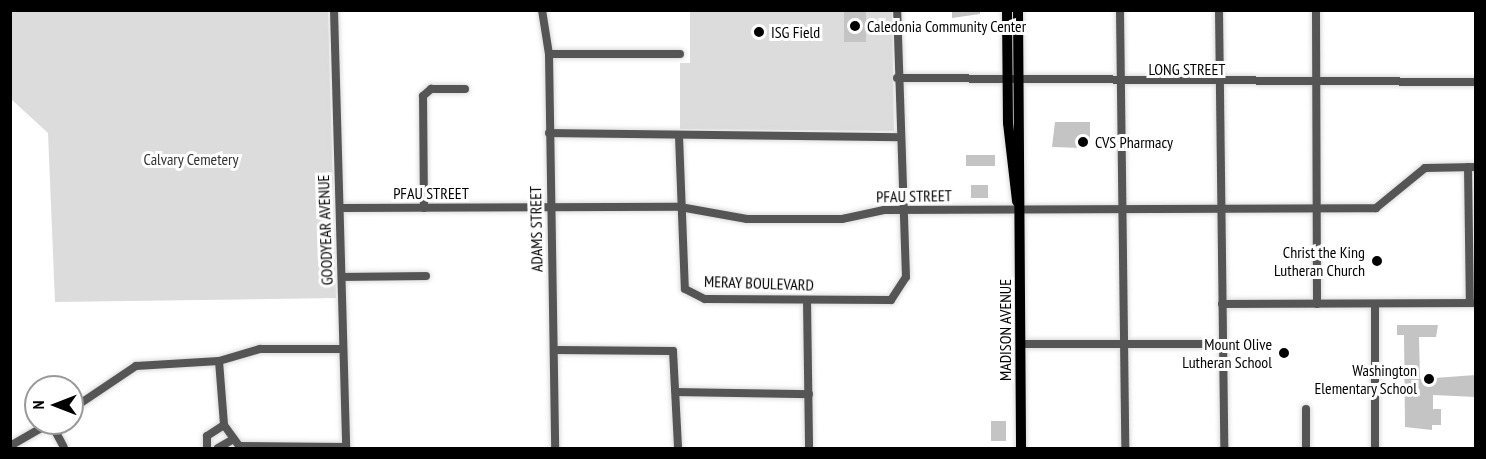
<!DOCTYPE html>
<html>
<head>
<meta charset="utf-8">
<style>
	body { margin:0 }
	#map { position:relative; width:1486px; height:459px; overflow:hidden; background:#fff; font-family:"PT Sans Narrow",sans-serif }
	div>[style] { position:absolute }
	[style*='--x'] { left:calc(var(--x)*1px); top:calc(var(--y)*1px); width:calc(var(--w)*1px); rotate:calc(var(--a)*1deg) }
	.green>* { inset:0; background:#dcdcdc }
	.building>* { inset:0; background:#c4c4c4; transform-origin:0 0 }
	.roads { filter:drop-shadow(0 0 2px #dbdbdb) drop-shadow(0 0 2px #dbdbdb) }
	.minor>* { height:8px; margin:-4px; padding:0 4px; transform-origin:4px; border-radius:4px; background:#555 }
	.major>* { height:10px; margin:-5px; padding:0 5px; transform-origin:5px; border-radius:5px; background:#000 }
	.dots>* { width:16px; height:16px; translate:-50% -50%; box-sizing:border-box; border:3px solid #fff; border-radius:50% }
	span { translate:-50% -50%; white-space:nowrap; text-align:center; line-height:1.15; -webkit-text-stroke:6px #fff; paint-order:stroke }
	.poi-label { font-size:16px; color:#000 }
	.left { translate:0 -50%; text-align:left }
	.right { translate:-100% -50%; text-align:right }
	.street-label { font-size:16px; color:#000 }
	.park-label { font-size:16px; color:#333 }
	.frame { position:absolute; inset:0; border:12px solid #000; pointer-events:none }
	.north { position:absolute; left:24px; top:375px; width:60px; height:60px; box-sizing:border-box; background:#fff; border:2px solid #999; border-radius:50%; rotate:270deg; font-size:16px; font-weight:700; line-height:24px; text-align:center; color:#000 }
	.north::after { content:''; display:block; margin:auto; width:21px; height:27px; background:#000; clip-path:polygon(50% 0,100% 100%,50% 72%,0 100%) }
</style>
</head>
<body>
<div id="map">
	<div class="green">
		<i style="clip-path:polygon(10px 11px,328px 11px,336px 298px,55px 302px,48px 133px,11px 99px)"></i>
		<i style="clip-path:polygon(690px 11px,892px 11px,894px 131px,680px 129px,680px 63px,690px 63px)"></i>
	</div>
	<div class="building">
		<i style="left:844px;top:10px;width:22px;height:32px"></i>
		<i style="clip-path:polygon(952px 10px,980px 10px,980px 14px,952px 18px)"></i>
		<i style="clip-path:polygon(1055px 122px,1090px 122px,1090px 141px,1083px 148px,1052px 147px)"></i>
		<i style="left:966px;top:155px;width:29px;height:11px"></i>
		<i style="left:971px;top:185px;width:17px;height:13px"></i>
		<i style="clip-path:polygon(1397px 325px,1438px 325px,1436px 337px,1419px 337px,1420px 379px,1476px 375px,1476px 397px,1433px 395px,1433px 409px,1441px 409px,1441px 425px,1432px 425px,1432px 430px,1405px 427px,1404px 335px,1397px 335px)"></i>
		<i style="left:991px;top:421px;width:15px;height:20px"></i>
	</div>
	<div class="roads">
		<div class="minor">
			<i style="--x:334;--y:10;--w:438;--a:88.4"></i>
			<i style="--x:542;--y:10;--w:45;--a:81"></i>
			<i style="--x:549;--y:54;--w:394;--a:89.1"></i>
			<i style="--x:1120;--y:10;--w:438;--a:89.3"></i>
			<i style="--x:1219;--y:10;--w:438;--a:89.3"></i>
			<i style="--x:1316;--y:10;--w:294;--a:89.8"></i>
			<i style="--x:549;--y:54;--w:131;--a:0"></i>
			<i style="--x:897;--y:78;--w:579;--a:0.4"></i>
			<i style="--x:549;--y:133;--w:349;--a:0.7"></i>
			<i style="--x:679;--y:136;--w:153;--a:87.8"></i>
			<i style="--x:685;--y:289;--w:22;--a:27"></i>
			<i style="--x:705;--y:299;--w:186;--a:0.3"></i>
			<i style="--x:891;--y:300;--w:27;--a:-57"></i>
			<i style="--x:906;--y:277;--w:267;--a:-91.9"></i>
			<i style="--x:1468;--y:167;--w:136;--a:89.2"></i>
			<i style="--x:340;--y:208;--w:340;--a:-0.2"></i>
			<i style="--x:680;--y:207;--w:68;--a:10.2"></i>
			<i style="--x:747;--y:219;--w:95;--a:0"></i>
			<i style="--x:842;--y:219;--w:43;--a:-12.1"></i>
			<i style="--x:884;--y:210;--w:492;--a:-0.2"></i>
			<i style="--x:1376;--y:208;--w:63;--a:-39.2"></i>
			<i style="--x:1425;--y:168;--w:51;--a:-1.1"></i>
			<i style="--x:424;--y:208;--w:112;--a:-90.5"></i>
			<i style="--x:423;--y:96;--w:11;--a:-41"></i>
			<i style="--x:431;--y:89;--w:34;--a:0"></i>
			<i style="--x:342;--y:277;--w:84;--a:-0.7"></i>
			<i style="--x:807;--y:300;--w:148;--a:89.2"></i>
			<i style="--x:1222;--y:304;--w:254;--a:-0.2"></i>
			<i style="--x:1375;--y:304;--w:144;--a:90"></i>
			<i style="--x:1020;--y:344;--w:203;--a:0"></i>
			<i style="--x:554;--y:350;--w:119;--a:0.5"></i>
			<i style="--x:673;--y:351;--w:97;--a:87"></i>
			<i style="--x:219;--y:361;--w:64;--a:85.5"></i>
			<i style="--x:224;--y:425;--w:26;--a:54"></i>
			<i style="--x:239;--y:446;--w:107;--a:0.5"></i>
			<i style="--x:677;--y:392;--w:132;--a:0.9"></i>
			<i style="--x:72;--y:409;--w:77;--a:-33.9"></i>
			<i style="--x:136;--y:366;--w:83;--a:-3.4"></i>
			<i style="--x:219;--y:361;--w:43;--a:-16.3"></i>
			<i style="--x:260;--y:349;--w:83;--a:0"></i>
			<i style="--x:1306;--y:409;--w:39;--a:90"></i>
			<i style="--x:51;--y:423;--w:27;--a:62"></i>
			<i style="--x:10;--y:446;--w:46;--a:-29.9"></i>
			<i style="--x:207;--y:448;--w:12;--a:-90"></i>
			<i style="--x:207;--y:436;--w:20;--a:-33"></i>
			<i style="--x:218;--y:448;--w:16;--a:-30"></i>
		</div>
		<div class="major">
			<i style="--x:1007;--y:10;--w:113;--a:89.5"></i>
			<i style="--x:1008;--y:123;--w:79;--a:83.4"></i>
			<i style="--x:1018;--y:10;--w:438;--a:89.6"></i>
		</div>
	</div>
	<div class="dots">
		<i style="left:855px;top:26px;background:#000"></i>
		<i style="left:759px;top:32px;background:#000"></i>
		<i style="left:1083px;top:142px;background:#000"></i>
		<i style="left:1377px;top:261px;background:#000"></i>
		<i style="left:1284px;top:353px;background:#000"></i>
		<i style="left:1429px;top:379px;background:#000"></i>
	</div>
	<div class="poi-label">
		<span class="left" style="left:867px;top:26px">Caledonia Community Center</span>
		<span class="left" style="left:771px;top:32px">ISG Field</span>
		<span class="left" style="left:1095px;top:142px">CVS Pharmacy</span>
		<span class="right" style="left:1365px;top:261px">Christ the King<br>Lutheran Church</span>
		<span class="right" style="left:1272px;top:353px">Mount Olive<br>Lutheran School</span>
		<span class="right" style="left:1417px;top:379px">Washington<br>Elementary School</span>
	</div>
	<div class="street-label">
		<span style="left:1187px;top:69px">LONG STREET</span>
		<span style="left:431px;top:193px">PFAU STREET</span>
		<span style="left:914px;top:196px;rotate:-1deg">PFAU STREET</span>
		<span style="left:536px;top:229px;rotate:-91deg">ADAMS STREET</span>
		<span style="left:325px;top:230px;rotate:-92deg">GOODYEAR AVENUE</span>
		<span style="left:759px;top:283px;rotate:2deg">MERAY BOULEVARD</span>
		<span style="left:1005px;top:330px;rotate:-90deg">MADISON AVENUE</span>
	</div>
	<div class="park-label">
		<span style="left:191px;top:159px">Calvary Cemetery</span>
	</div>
	<div class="frame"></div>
	<div class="north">N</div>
</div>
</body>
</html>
